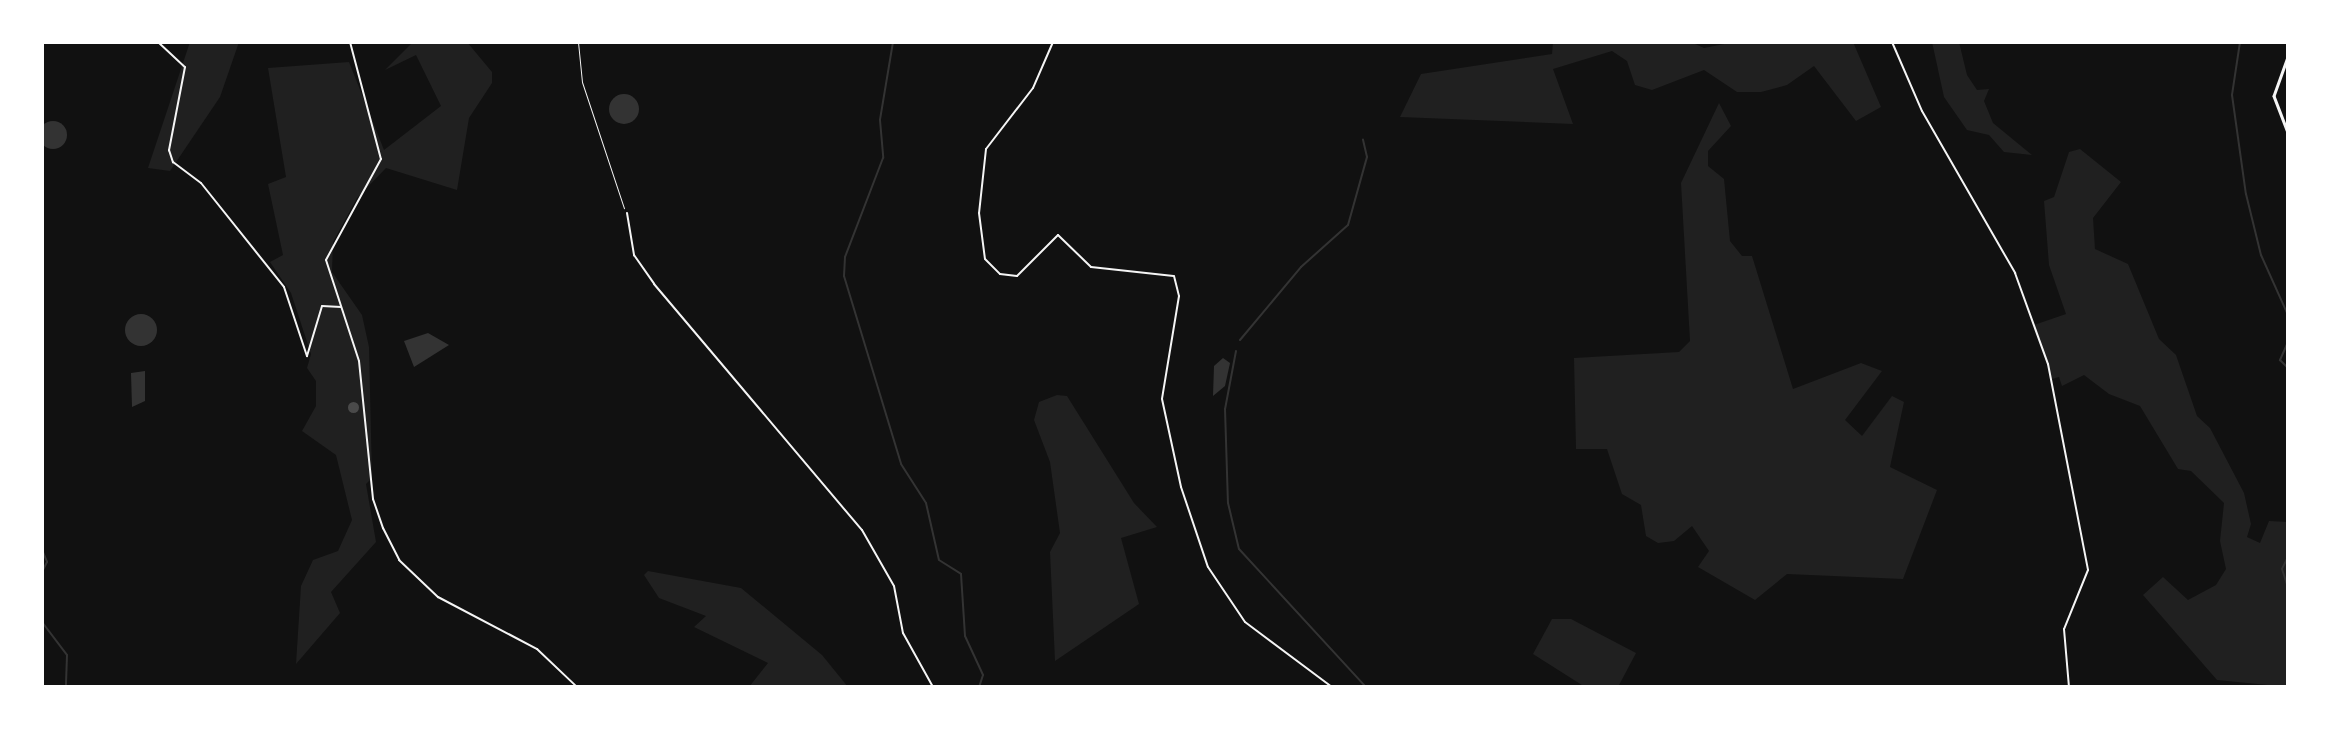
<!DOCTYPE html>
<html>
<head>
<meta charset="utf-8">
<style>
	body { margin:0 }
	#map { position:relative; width:2330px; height:729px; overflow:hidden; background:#111; font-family:"DM Sans",sans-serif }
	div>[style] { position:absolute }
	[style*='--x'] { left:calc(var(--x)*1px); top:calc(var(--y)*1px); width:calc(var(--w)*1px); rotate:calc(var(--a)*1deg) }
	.green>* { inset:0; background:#202020 }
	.water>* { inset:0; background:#333 }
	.round { border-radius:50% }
	.stream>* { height:2px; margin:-1px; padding:0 1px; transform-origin:1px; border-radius:1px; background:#333 }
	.building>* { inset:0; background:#4a4a4a }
	.path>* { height:1px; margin:-0.5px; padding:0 0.5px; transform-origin:0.5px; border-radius:0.5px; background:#f5f5f5 }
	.minor>* { height:2px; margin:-1px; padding:0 1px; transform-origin:1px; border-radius:1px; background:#f5f5f5 }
	.tertiary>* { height:2.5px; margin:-1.25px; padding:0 1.25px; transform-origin:1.25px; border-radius:1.25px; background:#f5f5f5 }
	span { translate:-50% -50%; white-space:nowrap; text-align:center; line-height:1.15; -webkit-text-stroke:5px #fff; paint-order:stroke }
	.frame { position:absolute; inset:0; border:44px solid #fff; pointer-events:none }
</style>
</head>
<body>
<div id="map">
	<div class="green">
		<i style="clip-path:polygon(190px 42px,239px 42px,220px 97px,170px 171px,148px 168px)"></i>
		<i style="clip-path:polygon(413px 42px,467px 42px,492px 72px,492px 83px,469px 118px,457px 190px,386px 168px,357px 198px,333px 242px,332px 272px,362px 315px,369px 347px,372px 478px,366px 484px,376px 542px,331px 592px,340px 613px,296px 664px,301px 586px,313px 560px,338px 551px,352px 520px,336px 455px,302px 431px,316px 406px,316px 381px,307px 368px,311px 354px,291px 293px,270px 262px,283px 255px,268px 184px,286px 177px,268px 68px,349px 62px,384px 150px,441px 106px,416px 55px,385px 70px)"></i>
		<i style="clip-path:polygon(1553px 42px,1691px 42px,1704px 48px,1734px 42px,1853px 42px,1881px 107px,1856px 121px,1814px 66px,1787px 85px,1761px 92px,1737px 92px,1704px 70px,1652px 90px,1635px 85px,1627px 61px,1612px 51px,1553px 69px,1573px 124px,1400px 117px,1421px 74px,1552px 54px)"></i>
		<i style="clip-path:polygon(1932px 42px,1959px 42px,1967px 75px,1977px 90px,1989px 89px,1984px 101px,1993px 123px,2032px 155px,2004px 152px,1989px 135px,1967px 130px,1944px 97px)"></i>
		<i style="clip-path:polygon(1719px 103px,1731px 126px,1708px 151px,1708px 166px,1724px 179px,1730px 241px,1742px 256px,1752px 256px,1793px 389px,1861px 363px,1882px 371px,1845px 420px,1862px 436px,1892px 396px,1904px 402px,1890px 467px,1937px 490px,1903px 579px,1787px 574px,1755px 600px,1698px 567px,1709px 551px,1692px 526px,1674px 541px,1658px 543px,1646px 536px,1641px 505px,1622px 494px,1607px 449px,1576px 449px,1574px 358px,1679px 352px,1690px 341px,1681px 183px)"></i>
		<i style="clip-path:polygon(2080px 149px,2121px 182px,2093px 218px,2095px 249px,2128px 264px,2159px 339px,2176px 355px,2197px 416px,2210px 428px,2244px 493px,2251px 524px,2247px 537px,2260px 543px,2269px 521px,2288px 522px,2288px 687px,2217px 680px,2143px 595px,2163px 577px,2188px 600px,2216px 585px,2226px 569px,2220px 541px,2224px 503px,2191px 471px,2178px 469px,2140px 406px,2109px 394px,2084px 375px,2062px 386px,2059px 377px,2052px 379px,2034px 325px,2066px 314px,2049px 265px,2044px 201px,2054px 197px,2069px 152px)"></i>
		<i style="clip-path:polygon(1057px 395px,1067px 396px,1134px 503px,1157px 527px,1121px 538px,1139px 604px,1055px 661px,1050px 552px,1060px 533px,1050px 462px,1034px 420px,1039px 402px)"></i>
		<i style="clip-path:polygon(648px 571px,741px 588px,822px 655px,848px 687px,749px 687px,768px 663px,694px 627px,706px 616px,659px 598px,644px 575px)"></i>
		<i style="clip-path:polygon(1552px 619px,1571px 619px,1636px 653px,1618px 687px,1585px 687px,1533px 654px)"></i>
	</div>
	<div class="water">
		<i class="round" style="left:609px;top:94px;width:30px;height:30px"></i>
		<i class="round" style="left:39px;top:121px;width:28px;height:28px"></i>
		<i class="round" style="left:125px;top:314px;width:32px;height:32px"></i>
		<i style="clip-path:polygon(428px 333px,449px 345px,414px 367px,404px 341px)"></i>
		<i style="clip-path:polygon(1223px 358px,1230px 363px,1225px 386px,1213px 396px,1214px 366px)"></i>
		<i style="clip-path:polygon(145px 371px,145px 401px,132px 407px,131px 373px)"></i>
	</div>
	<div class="stream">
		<i style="--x:893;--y:42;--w:79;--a:99.5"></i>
		<i style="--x:880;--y:120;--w:38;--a:85"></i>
		<i style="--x:883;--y:158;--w:106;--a:111"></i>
		<i style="--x:845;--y:257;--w:19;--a:93"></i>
		<i style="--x:844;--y:276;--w:196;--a:73.1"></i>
		<i style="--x:901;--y:464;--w:46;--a:57.3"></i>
		<i style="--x:926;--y:503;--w:58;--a:77.2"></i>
		<i style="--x:939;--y:560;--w:26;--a:32"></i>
		<i style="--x:961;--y:574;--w:62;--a:86.3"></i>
		<i style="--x:965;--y:636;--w:43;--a:65.2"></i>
		<i style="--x:983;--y:675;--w:13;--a:108"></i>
		<i style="--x:2240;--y:42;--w:54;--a:98.6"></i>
		<i style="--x:2232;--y:95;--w:100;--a:82"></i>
		<i style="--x:2246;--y:194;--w:63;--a:76.2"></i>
		<i style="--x:2261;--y:255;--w:66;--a:65.8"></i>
		<i style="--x:1240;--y:340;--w:95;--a:-50.1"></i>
		<i style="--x:1301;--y:267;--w:63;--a:-41.8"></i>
		<i style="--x:1348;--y:225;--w:71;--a:-74.4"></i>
		<i style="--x:1367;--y:157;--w:18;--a:-103"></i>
		<i style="--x:2288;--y:342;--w:20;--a:114"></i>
		<i style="--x:2280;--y:360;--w:11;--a:45"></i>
		<i style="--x:1236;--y:351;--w:59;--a:100.7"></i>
		<i style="--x:1225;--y:409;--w:94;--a:88.2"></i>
		<i style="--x:1228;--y:503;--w:47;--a:76.6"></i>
		<i style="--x:1239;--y:549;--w:188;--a:47.4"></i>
		<i style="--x:42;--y:550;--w:13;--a:67"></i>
		<i style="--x:47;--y:562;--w:11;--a:117"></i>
		<i style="--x:2288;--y:557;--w:13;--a:117"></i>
		<i style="--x:2282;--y:569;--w:20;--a:72"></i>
		<i style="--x:42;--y:622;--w:41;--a:52.9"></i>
		<i style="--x:67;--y:655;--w:32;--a:92"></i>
	</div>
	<div class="building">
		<i class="round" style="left:347.5px;top:401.5px;width:11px;height:11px"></i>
	</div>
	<div class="path">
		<i style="--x:578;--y:42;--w:40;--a:84.3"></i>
		<i style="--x:582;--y:82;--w:133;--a:71.6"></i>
	</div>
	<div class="minor">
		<i style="--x:158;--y:42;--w:37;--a:43"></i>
		<i style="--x:185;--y:67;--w:85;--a:100.9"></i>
		<i style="--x:169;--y:150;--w:13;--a:72"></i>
		<i style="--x:173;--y:162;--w:35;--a:37"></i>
		<i style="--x:201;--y:183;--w:133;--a:51.4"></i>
		<i style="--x:284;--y:287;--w:73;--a:71.6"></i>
		<i style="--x:307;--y:356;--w:52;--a:-73.3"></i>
		<i style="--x:322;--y:306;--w:19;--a:3"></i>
		<i style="--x:350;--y:42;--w:121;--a:75.2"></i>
		<i style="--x:381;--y:159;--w:115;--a:118.6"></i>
		<i style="--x:326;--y:260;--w:106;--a:71.9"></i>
		<i style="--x:359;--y:361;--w:139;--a:84.2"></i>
		<i style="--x:373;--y:499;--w:31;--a:71"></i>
		<i style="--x:383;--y:528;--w:36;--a:63"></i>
		<i style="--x:399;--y:560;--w:54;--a:43.5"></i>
		<i style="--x:438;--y:597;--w:112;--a:27.7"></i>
		<i style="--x:537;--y:649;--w:55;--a:43.5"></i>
		<i style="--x:1053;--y:42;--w:50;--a:113.5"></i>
		<i style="--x:1033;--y:88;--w:77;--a:127.6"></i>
		<i style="--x:986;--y:149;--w:64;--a:96.2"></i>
		<i style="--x:979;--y:213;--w:46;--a:82.6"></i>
		<i style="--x:985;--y:259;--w:21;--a:45"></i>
		<i style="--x:1000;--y:274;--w:17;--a:7"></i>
		<i style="--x:1017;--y:276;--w:58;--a:-45"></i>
		<i style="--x:1058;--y:235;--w:46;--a:44.1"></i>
		<i style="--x:1091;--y:267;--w:83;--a:6.2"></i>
		<i style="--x:1174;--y:276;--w:21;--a:76"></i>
		<i style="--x:1179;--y:296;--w:104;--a:99.4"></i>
		<i style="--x:1162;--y:399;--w:90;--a:77.8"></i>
		<i style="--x:1181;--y:487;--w:84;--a:71.4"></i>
		<i style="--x:1208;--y:567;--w:66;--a:56.1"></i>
		<i style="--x:1245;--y:622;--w:109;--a:36.8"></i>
		<i style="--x:1892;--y:42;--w:75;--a:66.5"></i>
		<i style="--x:1922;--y:111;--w:187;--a:60.1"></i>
		<i style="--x:2015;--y:273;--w:97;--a:70.1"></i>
		<i style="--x:2048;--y:364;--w:210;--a:79"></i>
		<i style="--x:2088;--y:570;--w:64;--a:112.1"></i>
		<i style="--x:2064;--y:629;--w:58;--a:85.1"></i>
		<i style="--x:627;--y:213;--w:43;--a:80.5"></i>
		<i style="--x:634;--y:255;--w:35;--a:55"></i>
		<i style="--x:654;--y:284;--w:322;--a:49.8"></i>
		<i style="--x:862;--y:530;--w:64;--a:60.3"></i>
		<i style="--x:894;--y:586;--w:48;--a:79.2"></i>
		<i style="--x:903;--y:633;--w:62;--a:60.9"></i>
	</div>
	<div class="tertiary">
		<i style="--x:2288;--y:57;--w:41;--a:109.7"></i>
		<i style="--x:2274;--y:96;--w:40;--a:69"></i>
	</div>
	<div class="frame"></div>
</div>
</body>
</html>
